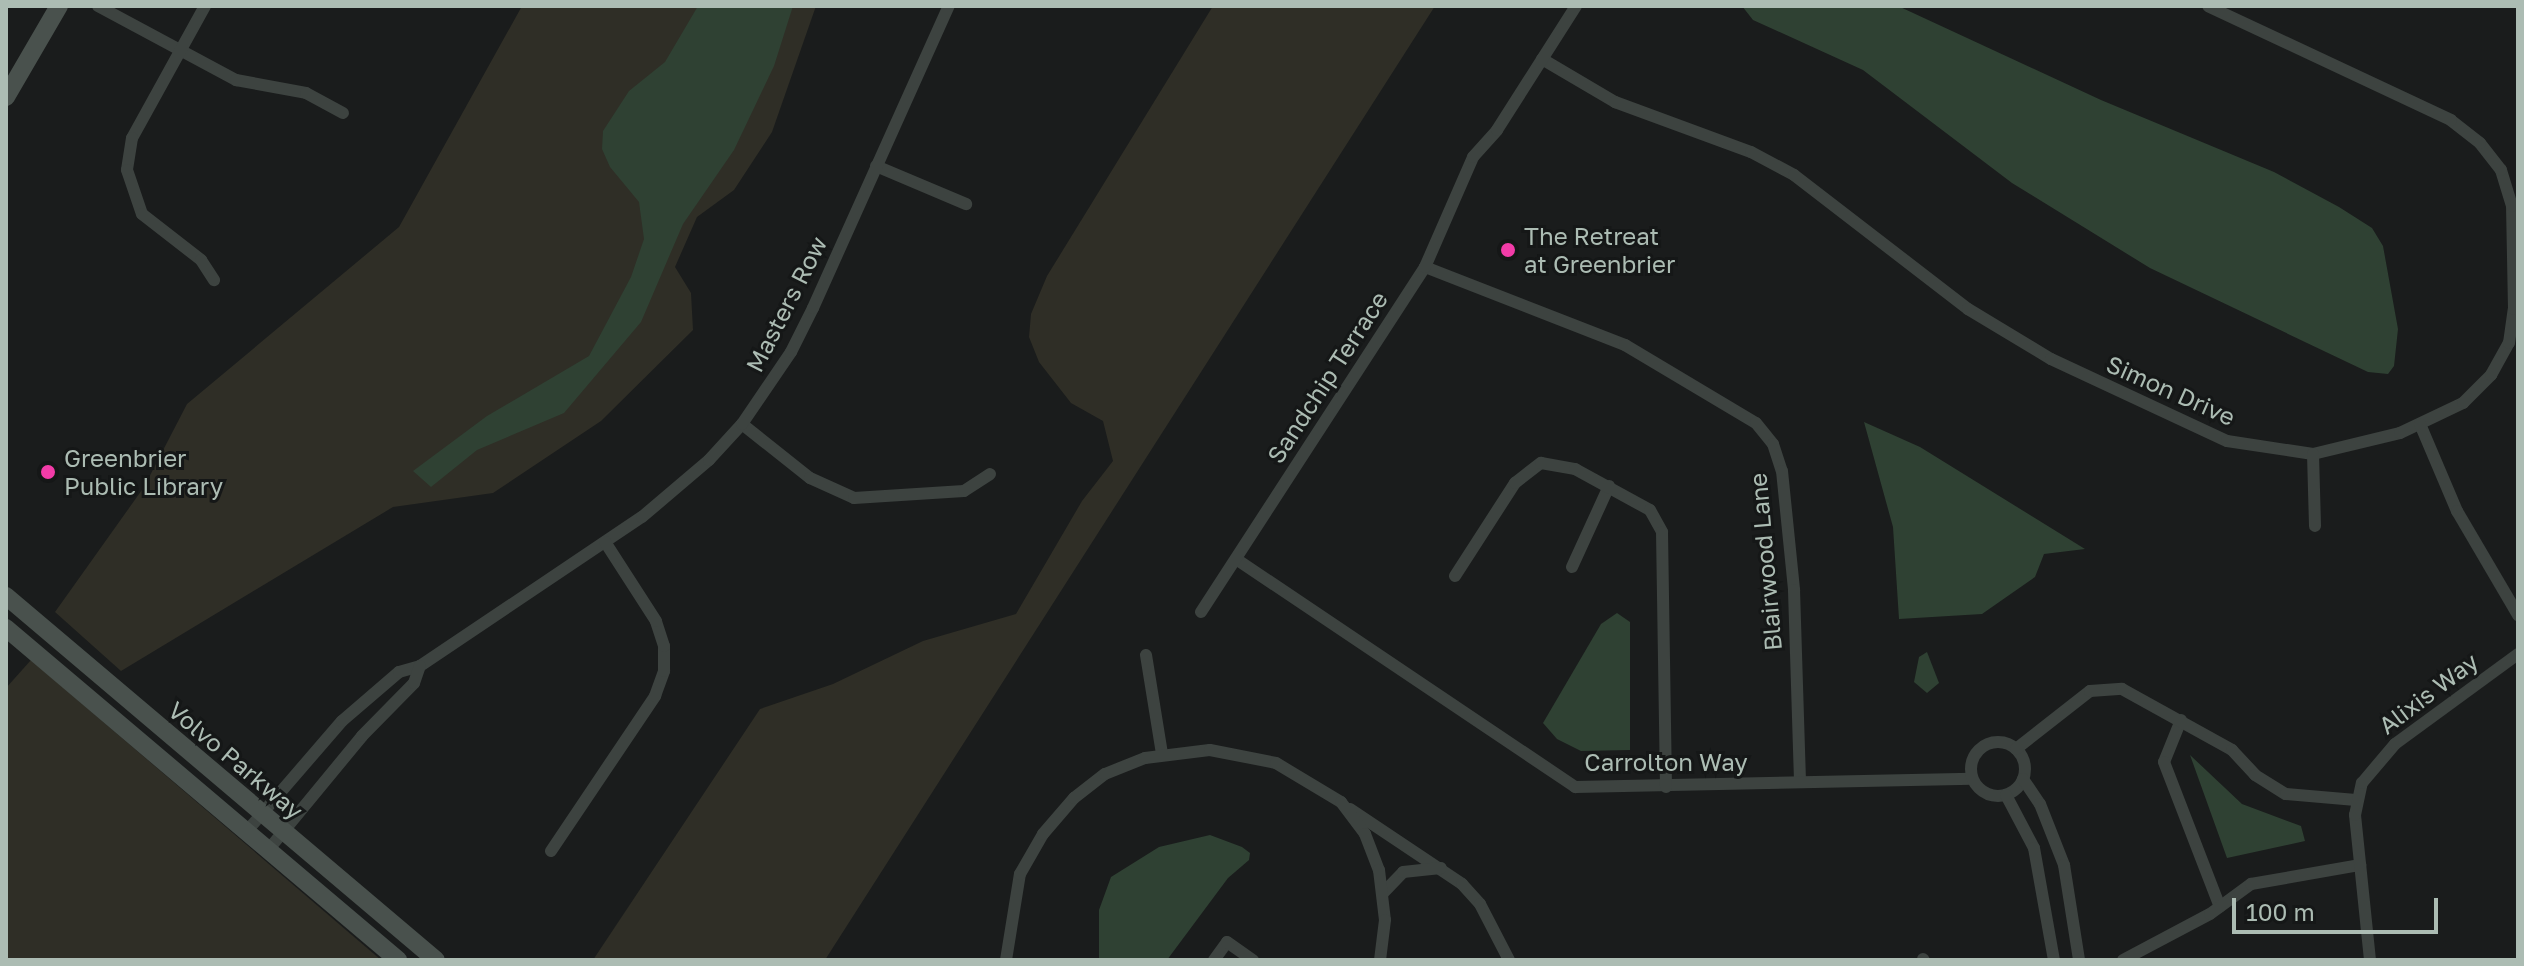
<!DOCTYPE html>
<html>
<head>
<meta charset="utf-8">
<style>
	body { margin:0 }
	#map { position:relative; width:2524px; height:966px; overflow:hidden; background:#1a1c1c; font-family:"Golos Text",sans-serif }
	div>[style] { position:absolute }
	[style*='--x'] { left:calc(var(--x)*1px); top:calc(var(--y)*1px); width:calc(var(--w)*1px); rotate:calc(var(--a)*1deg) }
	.green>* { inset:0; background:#2f2e26 }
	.water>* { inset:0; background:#2f4133 }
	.street>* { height:12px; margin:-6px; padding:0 6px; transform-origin:6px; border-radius:6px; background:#3d4340 }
	.street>.ring { margin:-6px; padding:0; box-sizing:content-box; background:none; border:12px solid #3d4340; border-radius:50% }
	.secondary>* { height:18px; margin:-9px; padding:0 9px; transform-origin:9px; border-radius:9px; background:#49514d }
	.dots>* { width:22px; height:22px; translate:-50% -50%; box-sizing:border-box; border:4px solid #151717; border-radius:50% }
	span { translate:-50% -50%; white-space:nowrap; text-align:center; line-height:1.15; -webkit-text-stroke:6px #151717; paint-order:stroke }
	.poi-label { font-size:24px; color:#acbcb3 }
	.left { translate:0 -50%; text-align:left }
	.street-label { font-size:24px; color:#acbcb3 }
	.frame { position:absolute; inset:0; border:8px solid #acbcb3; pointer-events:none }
	.scale { position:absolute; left:2232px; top:898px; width:206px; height:36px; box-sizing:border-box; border:4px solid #acbcb3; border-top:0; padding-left:10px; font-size:24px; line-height:28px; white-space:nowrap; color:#acbcb3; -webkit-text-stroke:6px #151717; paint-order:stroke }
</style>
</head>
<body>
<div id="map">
	<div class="green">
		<i style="clip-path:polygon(522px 6px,816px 6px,772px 132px,734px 190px,697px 217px,675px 267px,691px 293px,693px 330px,601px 421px,493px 493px,393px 507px,121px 671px,55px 612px,144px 487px,187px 404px,399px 227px)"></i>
		<i style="clip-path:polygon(1213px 6px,1435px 6px,825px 960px,593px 960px,760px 709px,833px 684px,923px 641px,1016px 614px,1082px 501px,1113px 461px,1103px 421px,1071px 403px,1039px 362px,1029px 337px,1031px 314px,1047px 276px)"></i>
		<i style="clip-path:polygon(31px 660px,381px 960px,6px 960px,6px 688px)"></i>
	</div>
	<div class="water">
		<i style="clip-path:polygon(698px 6px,793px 6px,774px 66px,734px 150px,683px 224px,641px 322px,564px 413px,477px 450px,431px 487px,413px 471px,487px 416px,589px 356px,631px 277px,644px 239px,639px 202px,610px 167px,602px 149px,603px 131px,629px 91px,665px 62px)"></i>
		<i style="clip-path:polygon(1742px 6px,1898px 6px,2101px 100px,2274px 172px,2339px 207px,2372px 228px,2383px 246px,2398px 329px,2394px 366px,2388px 374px,2368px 372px,2150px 268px,2012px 183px,1863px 70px,1753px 20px)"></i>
		<i style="clip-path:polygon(1864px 422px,1920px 447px,2085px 549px,2044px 554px,2035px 577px,1982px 614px,1899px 619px,1893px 527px)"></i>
		<i style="clip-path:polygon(1617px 613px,1630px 622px,1630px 750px,1581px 751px,1557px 739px,1543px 723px,1601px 624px)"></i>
		<i style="clip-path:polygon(1927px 652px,1939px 683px,1927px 693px,1914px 682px,1919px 657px)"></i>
		<i style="clip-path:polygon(2190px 755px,2242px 804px,2301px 826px,2305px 841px,2227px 858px)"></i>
		<i style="clip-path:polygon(1210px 835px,1242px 847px,1250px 853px,1249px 860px,1228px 878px,1167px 960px,1099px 960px,1099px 910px,1111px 877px,1159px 847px)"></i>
	</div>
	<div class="street">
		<i style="--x:98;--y:6;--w:157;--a:28.2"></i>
		<i style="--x:236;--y:80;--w:71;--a:10.5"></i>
		<i style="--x:306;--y:93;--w:42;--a:28.4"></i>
		<i style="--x:205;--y:6;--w:151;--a:118.9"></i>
		<i style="--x:132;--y:138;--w:32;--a:99"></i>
		<i style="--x:127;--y:170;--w:46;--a:71.2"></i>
		<i style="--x:142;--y:214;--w:75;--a:37.9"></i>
		<i style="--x:201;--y:260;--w:24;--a:57"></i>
		<i style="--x:1542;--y:59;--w:85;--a:30.5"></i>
		<i style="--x:1615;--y:102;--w:145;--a:20.2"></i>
		<i style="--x:1751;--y:152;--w:49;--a:28.1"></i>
		<i style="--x:1794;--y:175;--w:220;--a:37.6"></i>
		<i style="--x:1968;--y:309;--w:97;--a:31.1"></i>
		<i style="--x:2051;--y:359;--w:194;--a:25"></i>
		<i style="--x:2227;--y:441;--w:87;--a:8.6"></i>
		<i style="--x:2313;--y:454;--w:89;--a:-13.6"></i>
		<i style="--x:2400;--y:433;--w:70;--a:-25.5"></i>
		<i style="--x:2463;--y:403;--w:40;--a:-45"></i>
		<i style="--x:2491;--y:375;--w:37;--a:-61"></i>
		<i style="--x:2509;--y:343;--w:34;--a:-82"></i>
		<i style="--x:2514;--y:309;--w:103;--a:-91.1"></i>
		<i style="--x:2512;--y:206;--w:38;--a:-107"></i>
		<i style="--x:2501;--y:170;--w:34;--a:-128"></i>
		<i style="--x:2480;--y:143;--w:37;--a:-142"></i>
		<i style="--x:2451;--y:120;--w:268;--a:-154.9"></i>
		<i style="--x:876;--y:166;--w:98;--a:22.9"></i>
		<i style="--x:1425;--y:267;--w:215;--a:21.3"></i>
		<i style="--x:1625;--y:345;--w:152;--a:30.8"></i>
		<i style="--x:1756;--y:423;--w:27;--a:51"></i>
		<i style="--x:1773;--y:444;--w:28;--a:72"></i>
		<i style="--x:1782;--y:471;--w:120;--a:84.2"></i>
		<i style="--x:1794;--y:590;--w:192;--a:88.2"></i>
		<i style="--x:742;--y:424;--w:87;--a:38.5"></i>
		<i style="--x:810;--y:478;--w:48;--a:24.4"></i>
		<i style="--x:854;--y:498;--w:110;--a:-3.6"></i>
		<i style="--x:964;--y:491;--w:31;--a:-33"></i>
		<i style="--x:2420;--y:424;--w:95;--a:67"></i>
		<i style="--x:2457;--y:511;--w:121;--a:59.6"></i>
		<i style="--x:2313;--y:454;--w:72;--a:88.4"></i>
		<i style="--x:1236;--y:559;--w:409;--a:33.9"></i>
		<i style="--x:1575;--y:787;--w:397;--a:-1.2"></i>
		<i style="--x:1572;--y:567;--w:89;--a:-65.4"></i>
		<i style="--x:1455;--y:576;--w:111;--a:-57.2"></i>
		<i style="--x:1515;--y:483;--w:33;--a:-38"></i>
		<i style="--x:1541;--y:463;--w:35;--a:10"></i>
		<i style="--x:1575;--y:469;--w:85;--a:28.7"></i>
		<i style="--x:1650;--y:510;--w:25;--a:61"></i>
		<i style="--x:1662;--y:532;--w:255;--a:89.1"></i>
		<i style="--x:1201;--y:612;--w:411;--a:-57"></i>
		<i style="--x:1425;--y:267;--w:120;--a:-66.4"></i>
		<i style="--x:1473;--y:157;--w:36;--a:-48"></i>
		<i style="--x:1497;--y:130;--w:147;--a:-57.5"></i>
		<i style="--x:1146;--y:655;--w:100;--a:80.8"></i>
		<i style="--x:2181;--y:720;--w:45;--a:112"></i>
		<i style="--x:2164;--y:762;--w:155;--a:68.9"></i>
		<i class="ring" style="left:1971px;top:742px;width:42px;height:42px"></i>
		<i style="--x:2016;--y:749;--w:94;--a:-38.1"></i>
		<i style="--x:2090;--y:691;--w:32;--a:-4"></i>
		<i style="--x:2122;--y:689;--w:126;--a:29"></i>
		<i style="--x:2232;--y:750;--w:34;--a:47"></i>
		<i style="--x:2255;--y:775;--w:36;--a:32"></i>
		<i style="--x:2286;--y:794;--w:70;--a:4.9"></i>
		<i style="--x:2023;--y:779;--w:30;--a:56"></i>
		<i style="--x:2040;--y:804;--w:66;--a:68.5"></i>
		<i style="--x:2064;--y:865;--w:96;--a:81"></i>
		<i style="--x:2006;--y:795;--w:60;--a:62.2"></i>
		<i style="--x:2034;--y:848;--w:114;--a:79.9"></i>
		<i style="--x:1350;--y:809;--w:135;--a:33.8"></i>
		<i style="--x:1462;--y:884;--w:27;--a:48"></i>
		<i style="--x:1480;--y:904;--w:63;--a:62.6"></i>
		<i style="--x:247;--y:831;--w:145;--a:-49.2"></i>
		<i style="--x:342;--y:721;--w:75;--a:-40.7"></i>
		<i style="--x:399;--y:672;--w:22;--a:-16"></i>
		<i style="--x:420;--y:666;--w:267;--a:-33.9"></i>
		<i style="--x:642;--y:517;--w:88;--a:-40.4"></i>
		<i style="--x:709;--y:460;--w:49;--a:-47.5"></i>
		<i style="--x:742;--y:424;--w:87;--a:-55.8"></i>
		<i style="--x:791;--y:352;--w:49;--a:-63.4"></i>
		<i style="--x:813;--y:308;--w:331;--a:-65.8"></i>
		<i style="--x:269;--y:849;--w:146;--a:-50.5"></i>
		<i style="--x:362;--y:736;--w:74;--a:-45.5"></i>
		<i style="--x:414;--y:683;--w:18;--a:-71"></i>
		<i style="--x:551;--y:851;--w:187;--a:-56.1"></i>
		<i style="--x:655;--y:696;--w:27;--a:-70"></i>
		<i style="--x:664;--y:671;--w:25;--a:-90"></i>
		<i style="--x:664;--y:646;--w:26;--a:-108"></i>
		<i style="--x:656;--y:621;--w:94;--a:-122.8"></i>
		<i style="--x:1383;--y:893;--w:29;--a:-46"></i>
		<i style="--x:1403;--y:872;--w:38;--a:-6"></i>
		<i style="--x:1923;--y:959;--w:1;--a:45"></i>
		<i style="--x:1006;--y:960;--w:87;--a:-80.8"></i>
		<i style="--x:1020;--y:874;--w:46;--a:-60.1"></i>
		<i style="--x:1043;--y:834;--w:48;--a:-49.3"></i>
		<i style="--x:1074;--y:798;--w:39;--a:-38"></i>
		<i style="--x:1105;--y:774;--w:43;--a:-21.8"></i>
		<i style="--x:1145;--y:758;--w:65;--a:-7"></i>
		<i style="--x:1210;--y:750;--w:67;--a:11.1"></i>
		<i style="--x:1276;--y:763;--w:76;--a:31"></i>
		<i style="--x:1341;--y:802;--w:40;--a:53"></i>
		<i style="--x:1365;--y:834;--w:39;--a:69"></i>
		<i style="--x:1379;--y:870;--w:50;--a:83.2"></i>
		<i style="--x:1385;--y:920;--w:40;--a:97.1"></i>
		<i style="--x:1214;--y:960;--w:22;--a:-54"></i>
		<i style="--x:1227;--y:942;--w:32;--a:35"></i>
		<i style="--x:2123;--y:960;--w:98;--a:-27.9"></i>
		<i style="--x:2210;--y:914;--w:51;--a:-36.2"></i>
		<i style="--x:2251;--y:884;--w:111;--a:-9.9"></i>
		<i style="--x:2370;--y:960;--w:146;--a:-95.9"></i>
		<i style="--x:2355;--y:815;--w:33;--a:-78"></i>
		<i style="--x:2362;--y:783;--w:51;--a:-49.8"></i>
		<i style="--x:2395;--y:744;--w:152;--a:-36.2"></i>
	</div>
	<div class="secondary">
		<i style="--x:6;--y:97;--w:105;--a:-59.8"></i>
		<i style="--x:6;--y:596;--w:563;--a:40.25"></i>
		<i style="--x:6;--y:628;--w:514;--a:40.26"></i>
	</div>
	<div class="dots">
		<i style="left:1508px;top:250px;background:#f23ca8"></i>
		<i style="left:48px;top:472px;background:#f23ca8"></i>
	</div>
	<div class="poi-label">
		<span class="left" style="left:1524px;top:250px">The Retreat<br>at Greenbrier</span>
		<span class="left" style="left:64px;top:472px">Greenbrier<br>Public Library</span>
	</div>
	<div class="street-label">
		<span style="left:786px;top:304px;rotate:-63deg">Masters Row</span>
		<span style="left:1327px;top:377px;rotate:-57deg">Sandchip Terrace</span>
		<span style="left:2171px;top:390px;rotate:24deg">Simon Drive</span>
		<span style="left:1765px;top:562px;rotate:-95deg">Blairwood Lane</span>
		<span style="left:2428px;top:693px;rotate:-37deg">Alixis Way</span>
		<span style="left:236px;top:760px;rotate:40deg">Volvo Parkway</span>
		<span style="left:1666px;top:762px">Carrolton Way</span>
	</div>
	<div class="frame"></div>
	<div class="scale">100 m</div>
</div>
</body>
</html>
